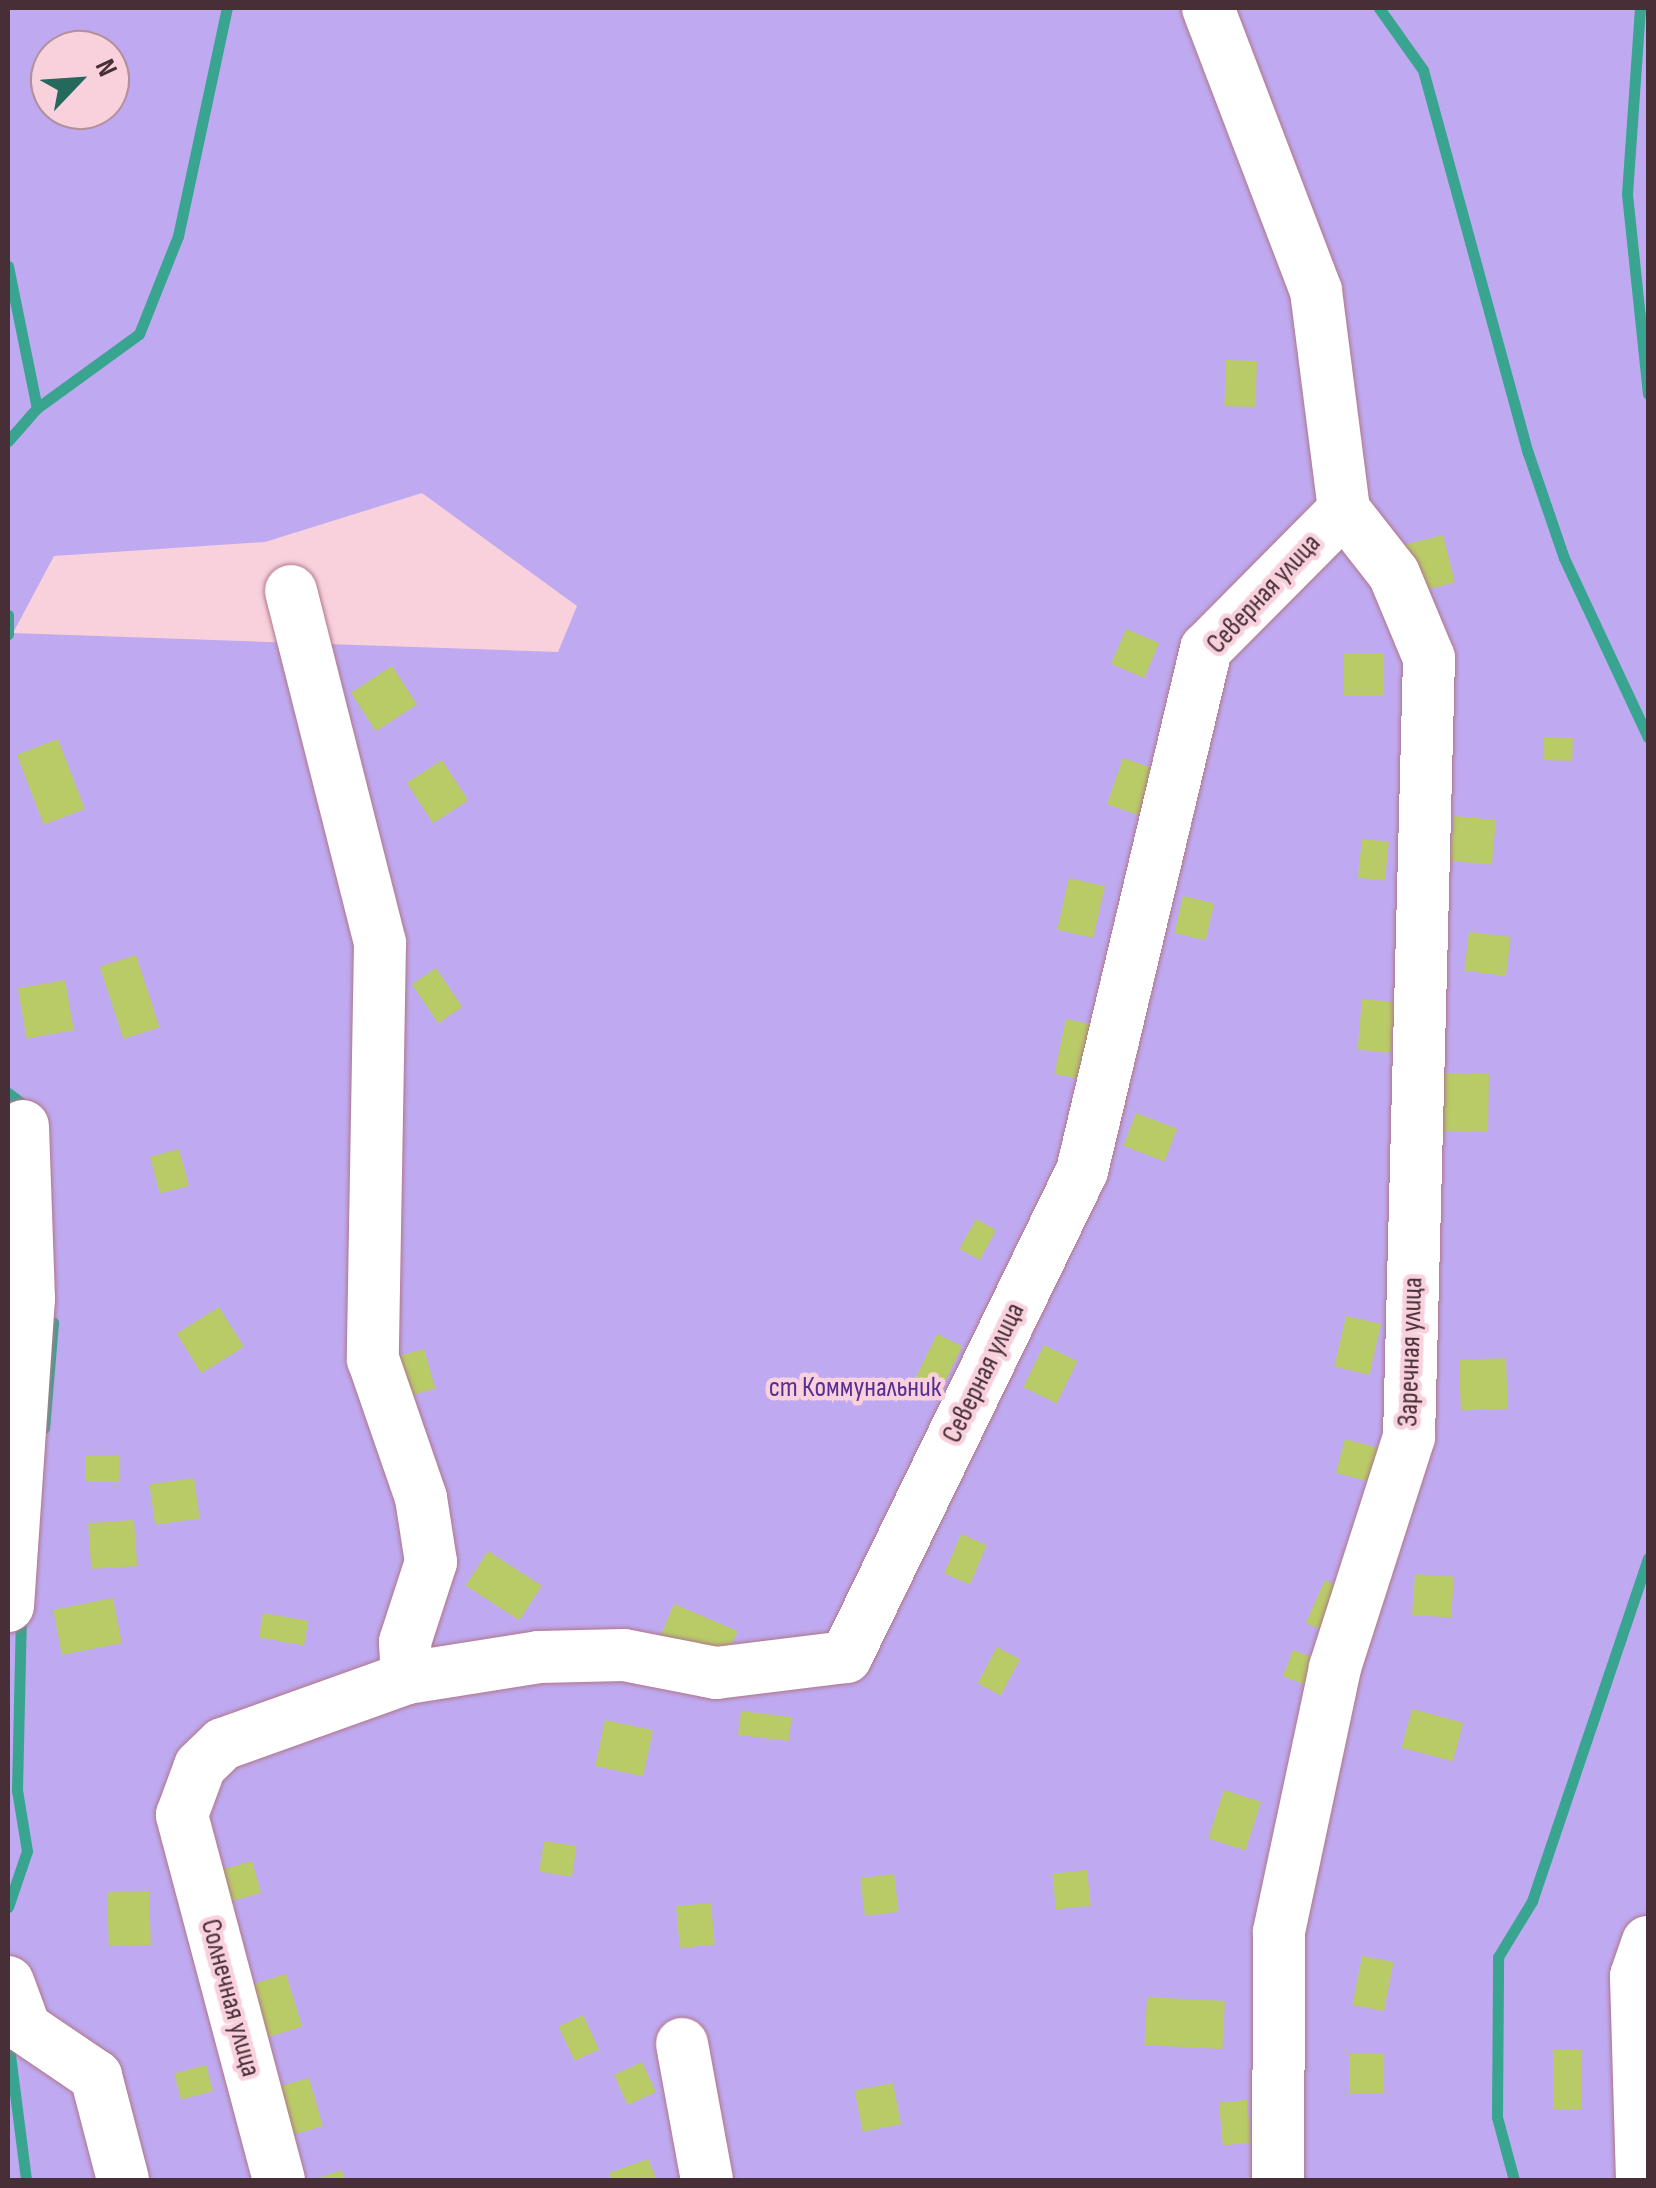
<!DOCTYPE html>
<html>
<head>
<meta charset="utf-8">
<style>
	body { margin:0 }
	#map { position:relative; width:1656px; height:2188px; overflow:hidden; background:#f8d1dd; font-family:"Sofia Sans Condensed",sans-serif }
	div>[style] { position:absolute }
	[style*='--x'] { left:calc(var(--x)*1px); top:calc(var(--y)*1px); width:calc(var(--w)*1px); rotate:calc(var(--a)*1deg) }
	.green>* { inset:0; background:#bfaaf1 }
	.stream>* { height:11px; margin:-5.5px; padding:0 5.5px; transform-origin:5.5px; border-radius:5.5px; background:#39a48f }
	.building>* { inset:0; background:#b9cb67; transform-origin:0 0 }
	.roads { filter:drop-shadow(0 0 2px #b0768a) drop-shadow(0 0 2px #b0768a) }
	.minor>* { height:52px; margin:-26px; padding:0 26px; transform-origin:26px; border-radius:26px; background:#fff }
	span { translate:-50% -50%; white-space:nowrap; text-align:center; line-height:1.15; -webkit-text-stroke:9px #f8d1dd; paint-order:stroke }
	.street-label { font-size:28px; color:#472e37 }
	.park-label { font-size:28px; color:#572e93 }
	.frame { position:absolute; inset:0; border:10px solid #472e37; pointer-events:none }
	.north { position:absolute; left:30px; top:30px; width:100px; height:100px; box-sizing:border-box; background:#f8d1dd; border:2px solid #b1909b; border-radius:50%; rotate:65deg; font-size:28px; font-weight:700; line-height:40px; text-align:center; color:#472e37 }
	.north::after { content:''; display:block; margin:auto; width:35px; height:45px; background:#24695b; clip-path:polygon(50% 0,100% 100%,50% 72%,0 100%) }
</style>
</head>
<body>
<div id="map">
	<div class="green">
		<i style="clip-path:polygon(evenodd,8px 8px,1648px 8px,1648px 2180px,8px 2180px,8px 8px,50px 50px,110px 50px,110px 110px,50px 110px,50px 50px,8px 8px,422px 493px,577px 606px,558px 652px,13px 633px,54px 556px,265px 542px,422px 493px)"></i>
	</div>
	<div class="stream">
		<i style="--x:1379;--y:8;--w:76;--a:54.6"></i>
		<i style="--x:1423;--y:70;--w:397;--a:74.7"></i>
		<i style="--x:1528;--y:453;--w:111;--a:71.1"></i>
		<i style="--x:1564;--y:558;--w:198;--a:64.9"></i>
		<i style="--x:1640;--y:8;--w:186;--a:94"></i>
		<i style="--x:1627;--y:194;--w:201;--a:84"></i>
		<i style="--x:8;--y:266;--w:145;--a:78.5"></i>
		<i style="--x:8;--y:441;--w:44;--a:-48.7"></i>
		<i style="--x:37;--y:408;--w:126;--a:-36"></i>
		<i style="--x:139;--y:334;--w:105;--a:-68.3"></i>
		<i style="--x:178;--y:236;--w:233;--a:-77.9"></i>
		<i style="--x:8;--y:615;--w:19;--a:90"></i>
		<i style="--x:8;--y:1093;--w:25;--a:37"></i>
		<i style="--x:44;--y:1428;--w:106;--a:-85.1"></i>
		<i style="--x:8;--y:1907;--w:59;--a:-71.3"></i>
		<i style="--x:27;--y:1851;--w:62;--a:-99.3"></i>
		<i style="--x:17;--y:1790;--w:172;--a:-88.7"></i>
		<i style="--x:8;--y:2039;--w:142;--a:82.7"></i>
		<i style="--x:1514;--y:2180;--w:65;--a:-105.1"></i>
		<i style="--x:1497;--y:2117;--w:160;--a:-89.6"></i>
		<i style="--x:1498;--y:1957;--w:66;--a:-58.7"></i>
		<i style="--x:1532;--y:1901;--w:362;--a:-71.3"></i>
	</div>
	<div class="building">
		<i style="left:1226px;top:360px;width:31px;height:46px;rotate:2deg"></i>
		<i style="left:1443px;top:535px;width:49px;height:39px;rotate:76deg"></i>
		<i style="left:1126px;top:629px;width:36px;height:38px;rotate:23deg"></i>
		<i style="left:1344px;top:653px;width:40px;height:42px"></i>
		<i style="left:392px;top:666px;width:46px;height:49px;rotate:57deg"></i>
		<i style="left:1544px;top:737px;width:29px;height:23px;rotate:2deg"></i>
		<i style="left:58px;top:739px;width:75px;height:44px;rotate:69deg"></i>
		<i style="left:1123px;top:758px;width:34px;height:49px;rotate:19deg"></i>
		<i style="left:442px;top:760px;width:48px;height:42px;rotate:57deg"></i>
		<i style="left:1454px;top:816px;width:42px;height:45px;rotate:5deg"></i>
		<i style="left:1362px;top:839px;width:27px;height:39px;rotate:6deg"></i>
		<i style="left:1069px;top:878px;width:37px;height:53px;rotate:13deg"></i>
		<i style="left:1183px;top:896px;width:32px;height:38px;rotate:13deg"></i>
		<i style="left:1469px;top:932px;width:42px;height:39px;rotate:7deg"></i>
		<i style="left:136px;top:955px;width:76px;height:38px;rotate:72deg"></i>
		<i style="left:436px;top:968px;width:47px;height:29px;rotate:56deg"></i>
		<i style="left:65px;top:980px;width:51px;height:48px;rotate:80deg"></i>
		<i style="left:1362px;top:999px;width:33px;height:51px;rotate:5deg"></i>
		<i style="left:1066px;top:1019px;width:40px;height:56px;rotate:12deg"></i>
		<i style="left:1438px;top:1073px;width:51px;height:58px;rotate:1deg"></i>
		<i style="left:1136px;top:1113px;width:44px;height:35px;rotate:21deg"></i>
		<i style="left:179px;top:1149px;width:38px;height:30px;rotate:75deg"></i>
		<i style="left:976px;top:1219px;width:23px;height:34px;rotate:29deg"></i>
		<i style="left:219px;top:1307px;width:47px;height:50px;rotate:58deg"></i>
		<i style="left:1346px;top:1316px;width:36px;height:52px;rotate:13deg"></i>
		<i style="left:937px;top:1334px;width:28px;height:52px;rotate:26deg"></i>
		<i style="left:1044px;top:1345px;width:37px;height:47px;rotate:26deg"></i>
		<i style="left:424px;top:1349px;width:41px;height:32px;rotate:74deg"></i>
		<i style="left:1506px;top:1358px;width:51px;height:47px;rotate:88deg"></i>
		<i style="left:1345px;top:1439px;width:38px;height:35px;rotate:15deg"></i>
		<i style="left:119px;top:1455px;width:27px;height:34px;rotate:90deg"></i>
		<i style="left:194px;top:1478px;width:41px;height:45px;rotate:82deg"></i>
		<i style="left:134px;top:1520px;width:46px;height:46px;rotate:86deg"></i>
		<i style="left:961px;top:1534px;width:28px;height:43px;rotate:23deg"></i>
		<i style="left:488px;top:1551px;width:64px;height:41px;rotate:33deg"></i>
		<i style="left:1415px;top:1574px;width:39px;height:41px;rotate:4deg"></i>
		<i style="left:1325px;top:1580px;width:32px;height:47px;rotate:24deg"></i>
		<i style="left:113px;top:1598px;width:46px;height:61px;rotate:79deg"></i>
		<i style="left:674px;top:1604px;width:69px;height:35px;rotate:23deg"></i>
		<i style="left:263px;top:1613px;width:46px;height:25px;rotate:10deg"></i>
		<i style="left:997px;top:1647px;width:26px;height:41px;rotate:28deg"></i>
		<i style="left:1293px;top:1650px;width:25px;height:28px;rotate:21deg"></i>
		<i style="left:1412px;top:1709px;width:53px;height:40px;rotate:15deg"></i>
		<i style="left:741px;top:1711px;width:51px;height:24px;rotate:7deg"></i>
		<i style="left:605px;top:1720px;width:49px;height:47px;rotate:12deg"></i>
		<i style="left:1224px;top:1790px;width:39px;height:51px;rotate:18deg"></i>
		<i style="left:544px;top:1841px;width:33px;height:31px;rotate:9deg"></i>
		<i style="left:252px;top:1861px;width:33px;height:45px;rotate:74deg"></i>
		<i style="left:1087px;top:1870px;width:36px;height:35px;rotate:84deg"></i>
		<i style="left:894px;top:1874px;width:38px;height:34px;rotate:83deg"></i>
		<i style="left:149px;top:1891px;width:54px;height:42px;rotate:88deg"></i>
		<i style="left:711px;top:1903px;width:42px;height:35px;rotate:85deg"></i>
		<i style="left:1362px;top:1956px;width:32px;height:50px;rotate:11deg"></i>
		<i style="left:286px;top:1974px;width:55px;height:44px;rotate:73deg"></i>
		<i style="left:1147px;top:1997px;width:78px;height:48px;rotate:3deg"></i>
		<i style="left:583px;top:2015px;width:38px;height:27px;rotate:65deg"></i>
		<i style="left:1553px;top:2050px;width:28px;height:60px"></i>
		<i style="left:1384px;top:2054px;width:39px;height:35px;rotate:90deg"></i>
		<i style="left:642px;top:2062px;width:33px;height:31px;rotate:65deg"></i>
		<i style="left:206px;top:2065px;width:27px;height:33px;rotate:75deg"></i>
		<i style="left:309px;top:2078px;width:50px;height:33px;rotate:74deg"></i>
		<i style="left:893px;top:2083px;width:42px;height:39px;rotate:79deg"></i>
		<i style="left:1247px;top:2100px;width:43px;height:28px;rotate:85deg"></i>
		<i style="clip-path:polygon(648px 2159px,657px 2180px,612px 2180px,609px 2173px)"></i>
		<i style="clip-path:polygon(342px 2170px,344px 2180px,311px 2180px)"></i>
	</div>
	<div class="roads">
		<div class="minor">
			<i style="--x:1208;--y:8;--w:303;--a:69.1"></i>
			<i style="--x:1316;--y:291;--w:221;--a:82.7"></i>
			<i style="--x:291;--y:591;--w:363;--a:75.8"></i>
			<i style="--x:380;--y:943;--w:416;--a:91"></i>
			<i style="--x:373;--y:1359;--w:147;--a:70.9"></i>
			<i style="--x:421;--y:1498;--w:65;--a:81.1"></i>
			<i style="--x:431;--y:1562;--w:84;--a:108"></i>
			<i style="--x:405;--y:1642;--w:36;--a:87"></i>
			<i style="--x:8;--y:1606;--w:308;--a:-86.1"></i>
			<i style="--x:29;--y:1299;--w:173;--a:-92"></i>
			<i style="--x:8;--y:1982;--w:49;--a:69.7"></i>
			<i style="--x:25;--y:2028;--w:86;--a:34.1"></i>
			<i style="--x:96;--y:2076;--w:107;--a:75.4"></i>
			<i style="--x:682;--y:2044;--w:138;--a:79.6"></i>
			<i style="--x:279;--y:2180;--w:378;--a:-104.9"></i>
			<i style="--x:182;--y:1815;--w:52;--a:-69.8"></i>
			<i style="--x:200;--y:1766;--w:32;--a:-44"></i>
			<i style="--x:223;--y:1744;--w:195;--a:-19.7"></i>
			<i style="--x:407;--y:1678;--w:134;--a:-9"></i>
			<i style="--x:539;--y:1657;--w:85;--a:-1.3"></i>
			<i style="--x:624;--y:1655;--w:94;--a:11.1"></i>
			<i style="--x:716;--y:1673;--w:131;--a:-7"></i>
			<i style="--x:846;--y:1657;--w:540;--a:-64.1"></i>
			<i style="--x:1082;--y:1171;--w:537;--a:-76.64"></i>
			<i style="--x:1206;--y:649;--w:196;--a:-45.2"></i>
			<i style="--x:1344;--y:510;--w:81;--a:52"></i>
			<i style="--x:1394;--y:574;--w:91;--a:67.4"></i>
			<i style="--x:1429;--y:658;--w:779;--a:91.47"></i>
			<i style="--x:1409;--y:1437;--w:243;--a:107.8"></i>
			<i style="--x:1335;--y:1668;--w:270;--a:102"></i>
			<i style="--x:1279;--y:1932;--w:248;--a:90.2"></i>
			<i style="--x:1642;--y:2180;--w:204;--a:-91.7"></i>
			<i style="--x:1636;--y:1976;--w:36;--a:-71"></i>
		</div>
	</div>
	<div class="street-label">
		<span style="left:1264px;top:594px;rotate:-47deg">Северная улица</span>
		<span style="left:1411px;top:1352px;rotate:-88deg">Заречная улица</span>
		<span style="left:984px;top:1373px;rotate:-64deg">Северная улица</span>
		<span style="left:230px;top:1998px;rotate:75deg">Солнечная улица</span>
	</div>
	<div class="park-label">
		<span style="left:855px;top:1388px">ст Коммунальник</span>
	</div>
	<div class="frame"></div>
	<div class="north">N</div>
</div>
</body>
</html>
